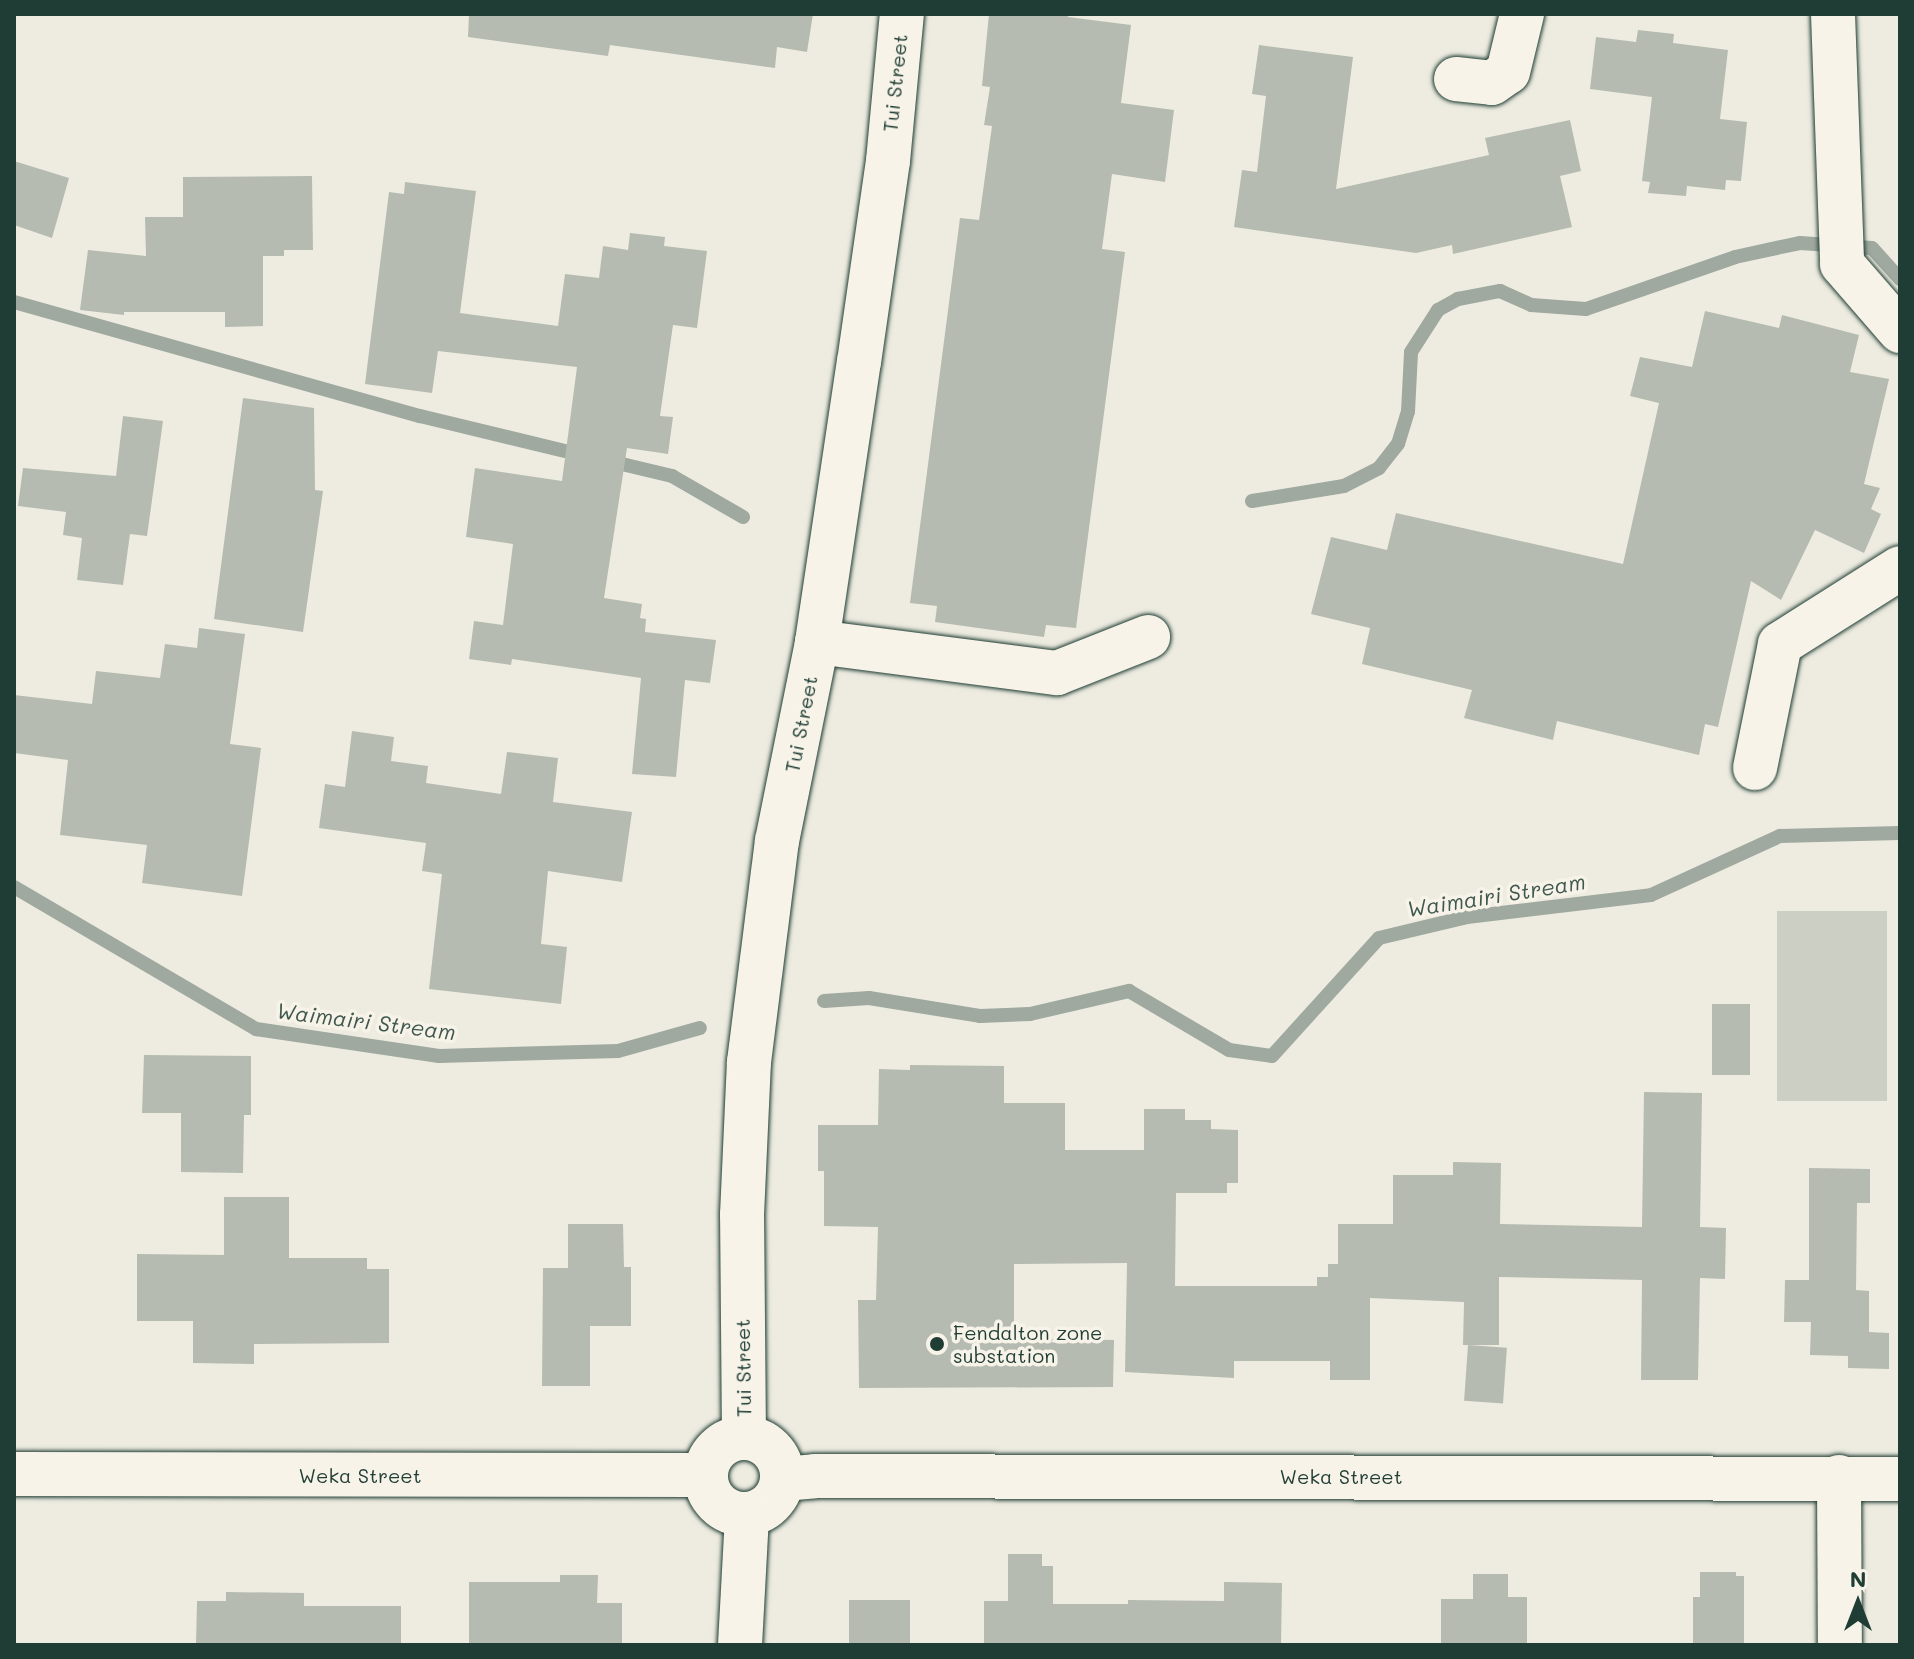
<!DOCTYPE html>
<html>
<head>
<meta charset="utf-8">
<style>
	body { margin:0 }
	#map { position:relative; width:1914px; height:1659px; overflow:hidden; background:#eeece1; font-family:Mali,sans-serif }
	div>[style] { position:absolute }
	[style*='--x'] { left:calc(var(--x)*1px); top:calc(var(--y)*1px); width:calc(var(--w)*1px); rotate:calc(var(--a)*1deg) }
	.green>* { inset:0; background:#cccfc4; transform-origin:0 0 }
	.stream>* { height:14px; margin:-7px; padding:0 7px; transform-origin:7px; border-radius:7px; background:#9fa99f }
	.building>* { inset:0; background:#b5bbb0; transform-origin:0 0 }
	.roads { filter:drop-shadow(0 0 2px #1f3d34) drop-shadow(0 0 2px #1f3d34) }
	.minor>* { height:44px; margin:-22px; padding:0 22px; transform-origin:22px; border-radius:22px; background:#f7f3e8 }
	.minor>.ring { margin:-22px; padding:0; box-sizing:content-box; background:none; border:44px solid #f7f3e8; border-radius:50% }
	.dots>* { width:22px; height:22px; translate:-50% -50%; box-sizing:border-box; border:4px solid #f7f3e8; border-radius:50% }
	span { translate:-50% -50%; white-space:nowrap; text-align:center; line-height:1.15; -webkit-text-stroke:7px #f7f3e8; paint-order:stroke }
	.street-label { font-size:20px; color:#1f3d34 }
	.poi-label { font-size:20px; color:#1f3d34 }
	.left { translate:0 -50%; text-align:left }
	.water-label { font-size:22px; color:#3f584f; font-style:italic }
	.frame { position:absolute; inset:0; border:16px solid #1f3d34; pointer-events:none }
	.north { position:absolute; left:1818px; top:1563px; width:80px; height:80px; -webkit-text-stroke:6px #f7f3e8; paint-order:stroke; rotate:0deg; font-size:22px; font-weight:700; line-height:32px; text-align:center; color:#1f3d34 }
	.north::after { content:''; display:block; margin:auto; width:28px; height:36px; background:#1f3d34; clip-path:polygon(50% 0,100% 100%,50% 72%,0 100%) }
</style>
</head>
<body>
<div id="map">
	<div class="green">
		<i style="left:1777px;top:911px;width:110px;height:190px"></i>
	</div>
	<div class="stream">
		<i style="--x:14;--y:302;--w:422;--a:15.7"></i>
		<i style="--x:420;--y:416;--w:166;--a:13.6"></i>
		<i style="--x:605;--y:460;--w:69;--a:13.4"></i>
		<i style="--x:672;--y:476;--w:82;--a:30"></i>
		<i style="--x:1252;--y:501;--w:93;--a:-9.3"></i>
		<i style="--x:1344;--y:486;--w:39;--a:-27"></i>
		<i style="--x:1379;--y:468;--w:31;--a:-52"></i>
		<i style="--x:1398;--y:444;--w:34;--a:-73"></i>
		<i style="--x:1408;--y:412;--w:60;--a:-87.1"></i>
		<i style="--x:1411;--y:352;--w:50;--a:-57.3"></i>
		<i style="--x:1438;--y:310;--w:23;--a:-29"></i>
		<i style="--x:1458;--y:299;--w:43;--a:-10.8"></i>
		<i style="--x:1500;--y:291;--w:34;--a:24"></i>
		<i style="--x:1531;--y:305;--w:55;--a:4.2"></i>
		<i style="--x:1586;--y:309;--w:158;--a:-19.2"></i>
		<i style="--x:1735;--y:257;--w:66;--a:-12.2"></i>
		<i style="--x:1800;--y:243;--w:72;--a:4"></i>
		<i style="--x:1872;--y:248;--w:42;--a:47.9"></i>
		<i style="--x:14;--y:887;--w:281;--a:30.4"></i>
		<i style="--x:256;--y:1029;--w:185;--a:8.4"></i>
		<i style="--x:439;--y:1056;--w:179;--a:-1.6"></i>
		<i style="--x:618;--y:1051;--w:85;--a:-15.7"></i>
		<i style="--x:824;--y:1001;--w:45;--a:-3.8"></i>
		<i style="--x:869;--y:998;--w:112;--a:9.2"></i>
		<i style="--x:980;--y:1016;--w:50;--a:-2.3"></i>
		<i style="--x:1030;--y:1014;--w:102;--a:-13.1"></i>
		<i style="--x:1129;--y:991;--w:116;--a:30.5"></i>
		<i style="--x:1229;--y:1050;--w:43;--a:7.9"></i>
		<i style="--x:1272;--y:1056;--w:159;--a:-47.8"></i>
		<i style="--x:1379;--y:938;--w:90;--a:-13.4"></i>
		<i style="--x:1467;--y:917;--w:185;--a:-6.8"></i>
		<i style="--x:1651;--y:895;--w:142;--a:-24.6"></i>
		<i style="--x:1780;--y:836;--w:120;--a:-1.4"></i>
	</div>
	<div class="building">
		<i style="clip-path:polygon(469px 14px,813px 14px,807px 52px,777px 47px,775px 68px,610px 45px,608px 56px,468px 37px)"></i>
		<i style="clip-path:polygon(989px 14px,1068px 14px,1068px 17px,1131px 25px,1121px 103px,1174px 110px,1165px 182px,1112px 174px,1102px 249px,1125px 252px,1076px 628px,1046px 625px,1044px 637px,935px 622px,937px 606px,910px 603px,960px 218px,979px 220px,992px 126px,984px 125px,990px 87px,982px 86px)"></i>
		<i style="clip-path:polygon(1638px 30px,1674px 34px,1673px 43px,1728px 50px,1720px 119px,1747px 122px,1741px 181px,1726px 180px,1725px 190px,1687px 186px,1686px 196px,1648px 193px,1650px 182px,1642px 181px,1652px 97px,1590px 89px,1596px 37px,1636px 42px)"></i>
		<i style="clip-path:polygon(1259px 45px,1353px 57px,1336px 189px,1489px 155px,1485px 138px,1570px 120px,1581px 171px,1560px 176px,1572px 227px,1453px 254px,1452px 245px,1416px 253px,1234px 227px,1242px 170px,1257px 172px,1266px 96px,1252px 94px)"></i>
		<i style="clip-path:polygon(14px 161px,69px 178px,52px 238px,14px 225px)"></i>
		<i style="clip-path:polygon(312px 176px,313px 250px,284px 250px,284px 256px,263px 256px,263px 326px,225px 327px,225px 312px,124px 312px,124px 315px,80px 310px,88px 250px,146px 256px,145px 217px,183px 217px,183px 177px)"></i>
		<i style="clip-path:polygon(405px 182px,476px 191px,460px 313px,558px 326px,565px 274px,599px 278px,603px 246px,628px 250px,630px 233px,665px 237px,664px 246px,707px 251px,697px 328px,673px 325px,660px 416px,673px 417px,668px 454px,627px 448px,604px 598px,642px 604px,640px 618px,646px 619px,645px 632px,716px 640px,710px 683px,685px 680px,676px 777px,632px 774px,641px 678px,512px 659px,511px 665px,469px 659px,474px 621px,503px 625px,513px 544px,466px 537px,475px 468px,562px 481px,577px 367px,438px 351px,432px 393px,365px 384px,389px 192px,404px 194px)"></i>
		<i style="clip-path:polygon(1705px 311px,1779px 328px,1782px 315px,1859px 335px,1850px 372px,1889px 379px,1864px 484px,1880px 488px,1871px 509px,1881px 514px,1864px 553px,1815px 530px,1781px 600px,1751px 581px,1718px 727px,1705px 724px,1699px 755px,1557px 721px,1553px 740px,1464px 718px,1472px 690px,1362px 664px,1370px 628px,1311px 614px,1331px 537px,1387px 550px,1396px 513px,1623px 564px,1659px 403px,1630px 396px,1640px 357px,1692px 367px)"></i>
		<i style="clip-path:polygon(243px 398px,314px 408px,315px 490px,323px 491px,303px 632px,214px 619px)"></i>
		<i style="clip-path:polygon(123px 416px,163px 421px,147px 536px,130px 534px,123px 585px,77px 580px,82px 538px,63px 535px,66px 512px,18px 506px,23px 468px,116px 476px)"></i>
		<i style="clip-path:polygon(199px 628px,245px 634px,230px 744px,261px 748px,242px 896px,142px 883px,147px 845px,60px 835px,68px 760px,14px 753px,14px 695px,92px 704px,96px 671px,160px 678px,165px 644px,197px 648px)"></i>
		<i style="clip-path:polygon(352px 731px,394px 737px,391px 761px,428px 766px,426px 783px,501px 794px,507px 752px,558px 758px,553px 802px,632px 812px,622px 882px,548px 871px,541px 944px,567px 947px,561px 1004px,429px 989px,442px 874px,422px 871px,426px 843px,319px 828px,325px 784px,345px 787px)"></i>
		<i style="left:1712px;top:1004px;width:38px;height:71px"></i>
		<i style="clip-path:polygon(144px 1055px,251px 1056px,251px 1115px,244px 1115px,243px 1173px,181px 1172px,181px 1113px,142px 1113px)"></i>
		<i style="clip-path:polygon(910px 1065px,1004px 1066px,1004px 1103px,1065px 1103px,1065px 1150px,1144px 1150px,1144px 1109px,1185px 1109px,1185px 1120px,1211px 1120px,1211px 1129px,1238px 1130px,1238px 1183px,1227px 1183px,1227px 1193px,1176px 1193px,1175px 1286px,1317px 1286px,1317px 1277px,1328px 1277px,1328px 1264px,1338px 1264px,1338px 1224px,1393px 1224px,1393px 1175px,1453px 1175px,1453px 1162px,1501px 1163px,1500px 1224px,1642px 1227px,1644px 1092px,1702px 1093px,1700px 1227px,1726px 1228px,1725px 1279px,1700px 1278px,1698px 1380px,1641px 1380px,1642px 1280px,1499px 1277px,1499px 1345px,1463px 1345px,1464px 1302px,1370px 1298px,1370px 1380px,1330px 1380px,1330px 1361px,1234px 1361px,1234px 1378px,1125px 1372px,1127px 1263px,1014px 1264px,1014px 1339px,1114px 1340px,1113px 1387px,859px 1388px,858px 1300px,876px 1300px,878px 1227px,824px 1226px,824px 1171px,818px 1171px,818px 1125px,878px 1125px,879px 1069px,910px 1070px)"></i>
		<i style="clip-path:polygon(1809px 1168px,1870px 1169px,1870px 1203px,1857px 1203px,1856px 1290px,1869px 1291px,1869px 1332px,1889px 1333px,1889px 1369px,1848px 1368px,1848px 1356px,1810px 1355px,1811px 1322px,1784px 1322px,1785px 1280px,1809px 1280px)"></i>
		<i style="clip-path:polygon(224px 1197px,289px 1197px,289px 1258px,367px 1258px,367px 1269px,389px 1269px,389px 1343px,254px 1344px,254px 1364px,193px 1363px,193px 1321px,137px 1321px,137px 1254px,224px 1255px)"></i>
		<i style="clip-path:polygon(568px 1224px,623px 1224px,624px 1267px,631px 1267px,631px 1326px,590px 1326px,590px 1386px,542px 1386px,543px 1268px,568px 1268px)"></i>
		<i style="left:1468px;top:1345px;width:39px;height:56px;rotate:4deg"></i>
		<i style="clip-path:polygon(1008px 1554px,1042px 1554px,1042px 1566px,1053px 1566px,1053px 1604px,1128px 1604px,1128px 1600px,1224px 1601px,1224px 1582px,1282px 1583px,1281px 1645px,984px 1645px,984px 1601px,1008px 1601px)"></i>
		<i style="clip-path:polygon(1700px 1572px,1736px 1572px,1736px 1576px,1744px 1576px,1744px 1645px,1693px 1645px,1693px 1597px,1700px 1597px)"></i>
		<i style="clip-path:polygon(1473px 1574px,1508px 1574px,1508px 1597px,1527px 1597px,1527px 1645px,1441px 1645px,1441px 1599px,1473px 1599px)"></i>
		<i style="clip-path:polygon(560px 1575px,598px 1575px,597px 1603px,622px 1603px,622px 1645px,469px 1645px,469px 1582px,560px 1582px)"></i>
		<i style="clip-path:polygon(226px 1592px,304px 1593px,304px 1606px,401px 1606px,401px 1645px,196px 1645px,197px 1601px,226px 1601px)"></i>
		<i style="left:849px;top:1600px;width:61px;height:45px"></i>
	</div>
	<div class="roads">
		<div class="minor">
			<i style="--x:1833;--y:14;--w:250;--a:87.9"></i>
			<i style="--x:1842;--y:264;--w:89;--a:49.1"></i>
			<i style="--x:1456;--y:79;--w:36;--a:6"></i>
			<i style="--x:1492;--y:83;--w:19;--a:-35"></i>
			<i style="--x:1508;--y:72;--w:60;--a:-76.4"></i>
			<i style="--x:817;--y:642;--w:242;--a:7.4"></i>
			<i style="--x:1057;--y:673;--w:98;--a:-21.6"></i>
			<i style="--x:1755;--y:768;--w:126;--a:-78.6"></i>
			<i style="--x:1780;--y:644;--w:142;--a:-32.3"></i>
			<i class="ring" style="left:706px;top:1438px;width:32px;height:32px"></i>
			<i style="--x:744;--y:1438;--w:223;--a:-90.5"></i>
			<i style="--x:742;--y:1215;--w:153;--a:-87.4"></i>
			<i style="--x:749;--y:1062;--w:223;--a:-82.8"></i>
			<i style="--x:777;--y:841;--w:203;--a:-78.6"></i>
			<i style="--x:817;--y:642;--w:283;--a:-81.5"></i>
			<i style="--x:859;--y:362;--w:203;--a:-81.8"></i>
			<i style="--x:888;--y:161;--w:148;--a:-84.6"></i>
			<i style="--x:14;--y:1474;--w:691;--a:0.08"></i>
			<i style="--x:1839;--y:1477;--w:168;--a:89.7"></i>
			<i style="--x:783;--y:1479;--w:32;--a:-5"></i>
			<i style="--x:815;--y:1476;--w:1085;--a:0.16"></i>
			<i style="--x:740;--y:1645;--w:130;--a:-86.9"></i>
		</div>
	</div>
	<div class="dots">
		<i style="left:937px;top:1344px;background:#1f3d34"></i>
	</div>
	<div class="street-label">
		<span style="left:895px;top:83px;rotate:-84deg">Tui Street</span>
		<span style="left:801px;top:724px;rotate:-79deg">Tui Street</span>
		<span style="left:743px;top:1368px;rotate:-91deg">Tui Street</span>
		<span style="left:360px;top:1475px">Weka Street</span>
		<span style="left:1341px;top:1476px">Weka Street</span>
	</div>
	<div class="poi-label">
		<span class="left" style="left:953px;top:1344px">Fendalton zone<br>substation</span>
	</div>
	<div class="water-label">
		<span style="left:1496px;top:895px;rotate:-9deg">Waimairi Stream</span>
		<span style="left:366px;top:1021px;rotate:7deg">Waimairi Stream</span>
	</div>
	<div class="frame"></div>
	<div class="north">N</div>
</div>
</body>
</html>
